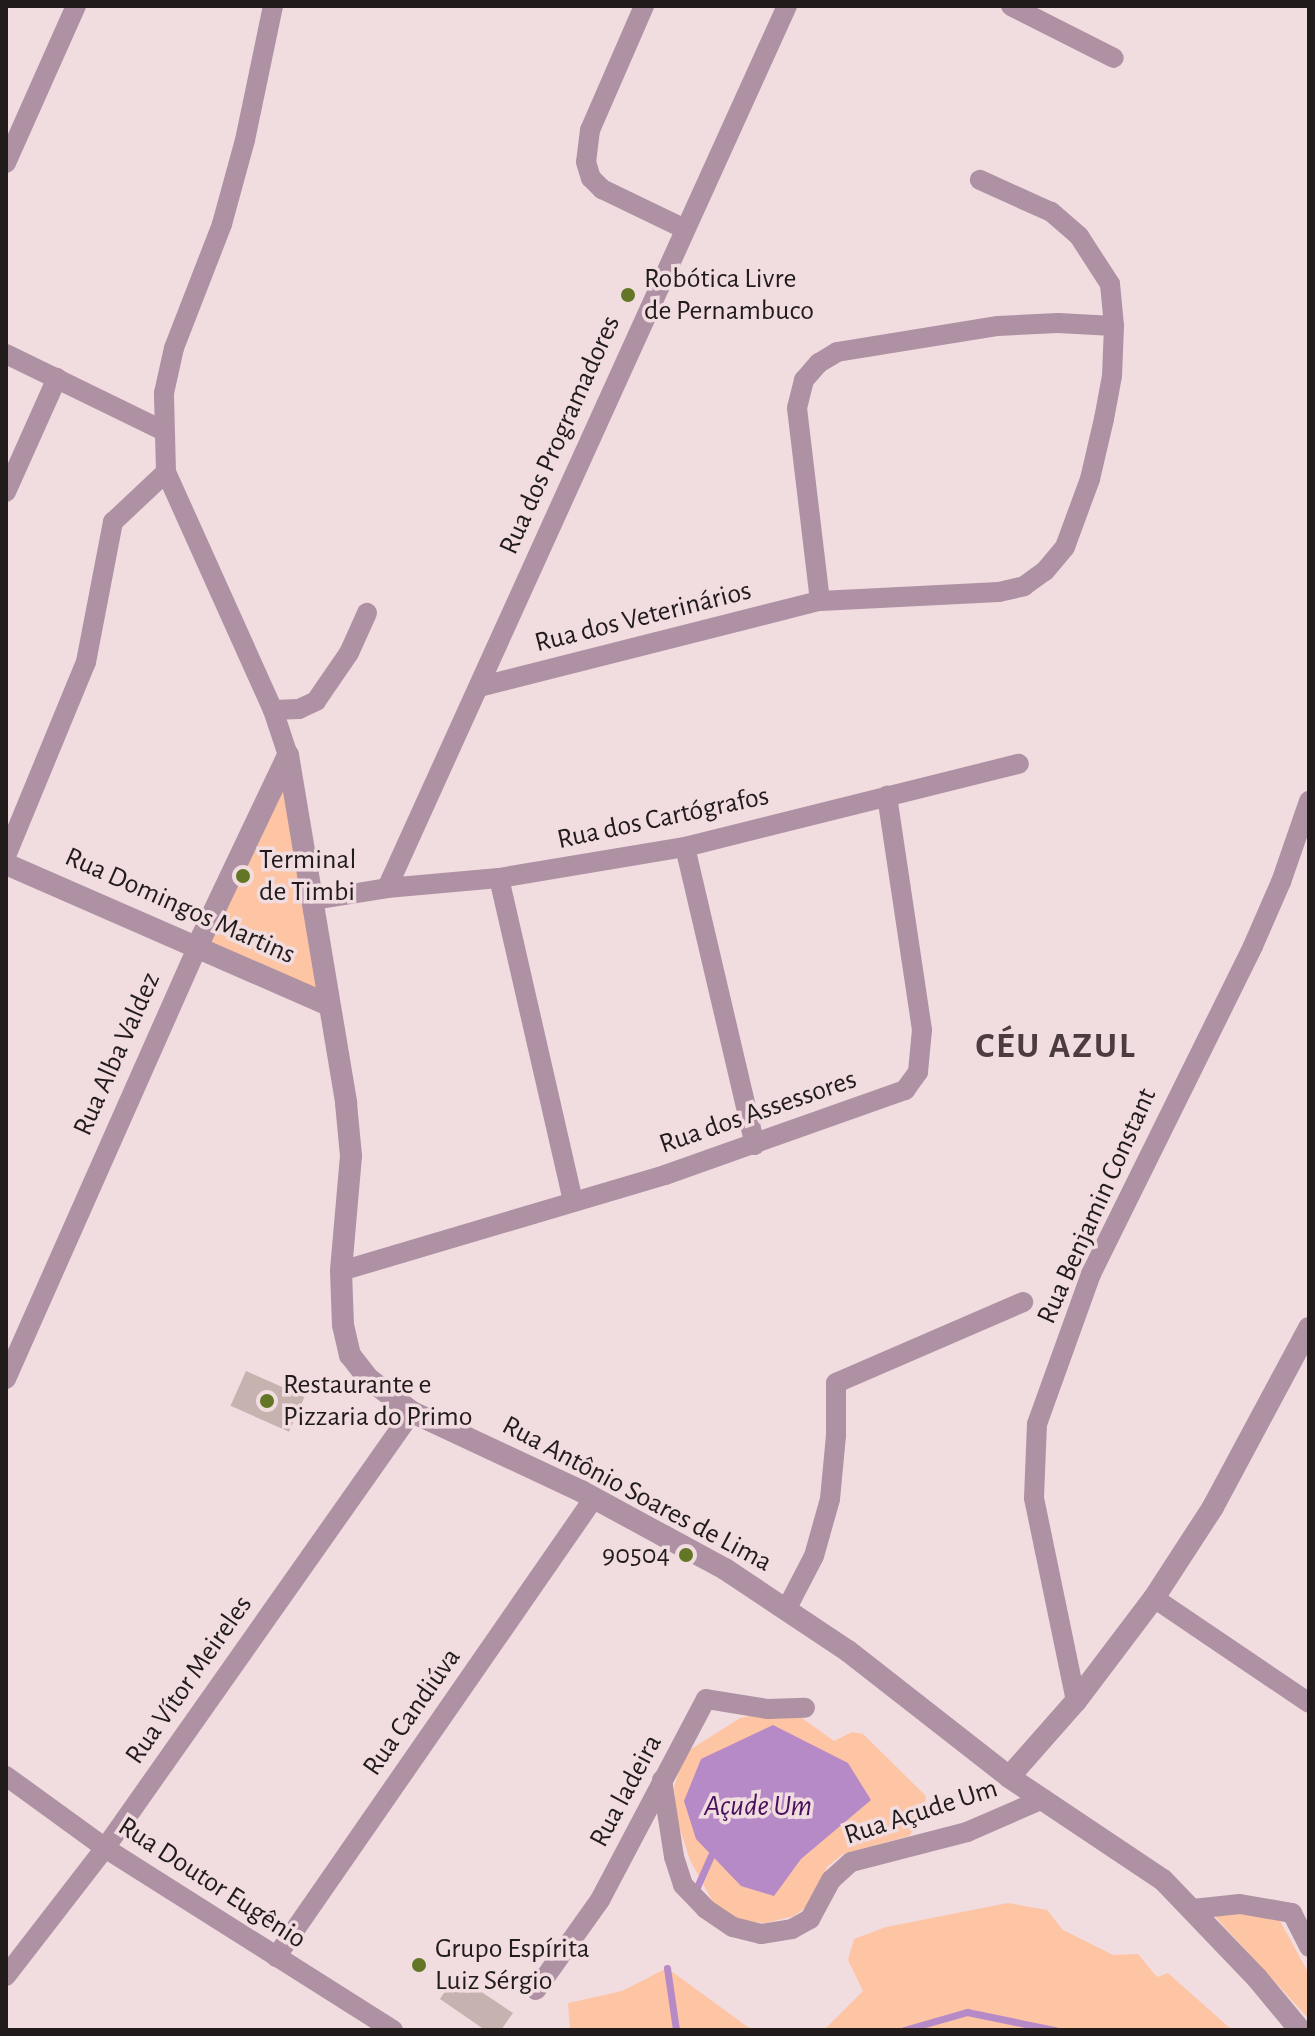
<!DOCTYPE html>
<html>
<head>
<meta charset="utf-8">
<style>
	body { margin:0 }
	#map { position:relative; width:1315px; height:2036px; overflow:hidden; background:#f1dce0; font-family:"Alegreya Sans",sans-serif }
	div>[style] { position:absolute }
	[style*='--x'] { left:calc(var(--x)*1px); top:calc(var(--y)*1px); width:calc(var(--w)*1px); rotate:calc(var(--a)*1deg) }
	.green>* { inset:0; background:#fec5a5 }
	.water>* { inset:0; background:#b689c7 }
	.stream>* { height:7px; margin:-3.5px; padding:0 3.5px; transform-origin:3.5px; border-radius:3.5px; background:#b689c7 }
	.building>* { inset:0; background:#c6b2af; transform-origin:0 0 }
	.minor>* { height:20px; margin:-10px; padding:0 10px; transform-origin:10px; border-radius:10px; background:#af91a4 }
	.tertiary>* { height:22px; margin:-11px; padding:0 11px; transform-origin:11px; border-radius:11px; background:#af91a4 }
	.dots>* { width:22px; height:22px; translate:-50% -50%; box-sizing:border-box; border:4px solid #f1dce0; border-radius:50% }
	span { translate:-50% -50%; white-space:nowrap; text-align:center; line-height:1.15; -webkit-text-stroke:7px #f1dce0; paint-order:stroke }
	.poi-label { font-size:28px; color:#221b1c }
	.left { translate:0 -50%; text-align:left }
	.right { translate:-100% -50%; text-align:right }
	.street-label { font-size:28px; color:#221b1c }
	.water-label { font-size:30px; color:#49105b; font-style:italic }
	.district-label { font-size:36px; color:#4c3c40; font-weight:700; letter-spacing:2px }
	.frame { position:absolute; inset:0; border:8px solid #221b1c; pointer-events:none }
</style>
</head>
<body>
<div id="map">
	<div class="green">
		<i style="clip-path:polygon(288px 755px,329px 1005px,197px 947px)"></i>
		<i style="clip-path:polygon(765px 1713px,795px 1713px,834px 1741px,852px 1732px,863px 1734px,926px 1796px,923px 1817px,909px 1836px,843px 1854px,827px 1867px,810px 1904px,794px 1916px,766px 1923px,738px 1921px,714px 1904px,690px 1860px,677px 1820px,674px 1787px,685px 1753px,740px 1718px)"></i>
		<i style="clip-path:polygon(1008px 1903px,1047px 1910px,1063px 1930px,1113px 1955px,1138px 1954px,1157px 1977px,1168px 1973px,1232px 2030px,824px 2030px,863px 1991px,848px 1960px,854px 1939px,886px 1927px)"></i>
		<i style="clip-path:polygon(1209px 1910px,1279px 1919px,1309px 1974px,1309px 2019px)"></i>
		<i style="clip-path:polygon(667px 1968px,752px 2030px,570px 2030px,568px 2003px,622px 1991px)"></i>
	</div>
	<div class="water">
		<i style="clip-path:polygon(773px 1725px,848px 1763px,871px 1800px,801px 1859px,774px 1896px,741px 1886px,696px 1839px,684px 1801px,701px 1759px)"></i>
	</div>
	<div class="stream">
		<i style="--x:697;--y:1887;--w:35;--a:-66"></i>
		<i style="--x:667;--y:1968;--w:63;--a:81.7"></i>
		<i style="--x:904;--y:2030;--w:66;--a:-15.9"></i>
		<i style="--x:967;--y:2012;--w:90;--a:11.6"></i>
	</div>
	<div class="building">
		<i style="left:246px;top:1371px;width:64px;height:38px;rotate:24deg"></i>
		<i style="clip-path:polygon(456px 1975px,513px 2013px,501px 2030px,485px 2030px,440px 1999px)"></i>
	</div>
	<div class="minor">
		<i style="--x:644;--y:6;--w:135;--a:113.5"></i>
		<i style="--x:590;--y:130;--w:32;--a:97"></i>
		<i style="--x:586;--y:162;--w:17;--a:73"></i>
		<i style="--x:591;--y:178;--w:16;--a:45"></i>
		<i style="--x:602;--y:189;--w:92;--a:25.7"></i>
		<i style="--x:1011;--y:6;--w:115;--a:26.8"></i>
		<i style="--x:6;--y:163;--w:172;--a:-66"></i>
		<i style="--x:6;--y:354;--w:174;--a:26"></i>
		<i style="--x:166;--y:472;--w:261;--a:65.8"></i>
		<i style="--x:273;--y:710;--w:47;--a:71.6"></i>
		<i style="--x:6;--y:492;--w:125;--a:-65.9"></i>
		<i style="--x:820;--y:601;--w:194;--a:-96.8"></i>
		<i style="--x:797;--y:408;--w:29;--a:-76"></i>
		<i style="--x:804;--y:380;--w:23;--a:-49"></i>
		<i style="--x:819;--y:363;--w:21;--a:-31"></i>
		<i style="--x:837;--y:352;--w:163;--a:-9.2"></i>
		<i style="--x:998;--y:326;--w:60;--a:-2.9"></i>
		<i style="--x:1058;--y:323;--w:56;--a:3.1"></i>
		<i style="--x:479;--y:687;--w:352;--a:-14.2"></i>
		<i style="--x:820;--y:601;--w:179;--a:-2.9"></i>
		<i style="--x:999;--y:592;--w:26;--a:-13"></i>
		<i style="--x:1024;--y:586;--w:26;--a:-36"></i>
		<i style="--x:1045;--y:571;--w:31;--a:-50"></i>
		<i style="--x:1065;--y:547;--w:72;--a:-69.8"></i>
		<i style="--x:1090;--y:479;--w:62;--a:-76.9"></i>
		<i style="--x:1104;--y:419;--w:44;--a:-79.5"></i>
		<i style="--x:1112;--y:376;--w:50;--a:-87.7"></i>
		<i style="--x:1114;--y:326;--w:42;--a:-95.4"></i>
		<i style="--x:1110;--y:284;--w:57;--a:-122.9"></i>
		<i style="--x:1079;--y:236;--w:37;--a:-139"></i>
		<i style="--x:1051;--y:212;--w:78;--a:-155.7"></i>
		<i style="--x:273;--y:710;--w:26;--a:-2"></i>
		<i style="--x:299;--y:709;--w:19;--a:-25"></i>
		<i style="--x:316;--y:701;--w:58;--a:-55.5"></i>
		<i style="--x:349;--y:653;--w:44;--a:-65.8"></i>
		<i style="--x:685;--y:847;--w:306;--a:76.8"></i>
		<i style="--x:6;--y:856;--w:210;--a:-67.6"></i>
		<i style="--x:86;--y:662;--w:143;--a:-79.1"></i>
		<i style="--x:113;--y:522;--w:73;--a:-43.3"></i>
		<i style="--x:166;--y:472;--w:79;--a:-91.5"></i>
		<i style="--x:164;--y:393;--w:46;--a:-77.5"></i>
		<i style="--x:174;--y:348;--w:133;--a:-68.8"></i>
		<i style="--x:222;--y:224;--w:87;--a:-74.7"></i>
		<i style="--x:245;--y:140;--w:137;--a:-78.2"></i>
		<i style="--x:499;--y:878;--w:332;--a:77.1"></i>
		<i style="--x:387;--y:888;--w:968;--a:-65.61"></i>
		<i style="--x:314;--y:900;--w:74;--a:-9.3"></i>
		<i style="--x:387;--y:888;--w:112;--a:-5.1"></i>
		<i style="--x:499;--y:878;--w:189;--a:-9.5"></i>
		<i style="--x:685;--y:847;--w:344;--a:-14"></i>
		<i style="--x:341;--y:1271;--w:338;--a:-16.5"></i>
		<i style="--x:665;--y:1175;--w:255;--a:-19.5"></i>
		<i style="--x:905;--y:1090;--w:22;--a:-54"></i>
		<i style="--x:918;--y:1072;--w:42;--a:-84.6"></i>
		<i style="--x:922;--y:1030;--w:237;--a:-98.5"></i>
		<i style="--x:6;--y:1379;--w:472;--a:-66.1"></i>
		<i style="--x:1154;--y:1598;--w:187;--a:34.1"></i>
		<i style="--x:787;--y:1608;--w:59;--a:-62.6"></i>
		<i style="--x:814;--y:1556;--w:59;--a:-74.3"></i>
		<i style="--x:830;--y:1499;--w:64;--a:-84.6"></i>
		<i style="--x:836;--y:1435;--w:52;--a:-90"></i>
		<i style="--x:836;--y:1383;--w:204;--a:-23.4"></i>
		<i style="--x:1076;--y:1701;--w:207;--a:-101.7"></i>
		<i style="--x:1034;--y:1498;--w:74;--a:-87.7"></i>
		<i style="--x:1037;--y:1424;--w:159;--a:-70.2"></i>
		<i style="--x:1091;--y:1274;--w:366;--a:-63.7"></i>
		<i style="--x:1253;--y:946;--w:70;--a:-66.4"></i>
		<i style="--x:1281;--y:882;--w:86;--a:-70.9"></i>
		<i style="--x:6;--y:1776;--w:122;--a:36"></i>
		<i style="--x:105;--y:1848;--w:341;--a:32.3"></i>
		<i style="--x:662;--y:1780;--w:78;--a:81.1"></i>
		<i style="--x:674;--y:1857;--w:29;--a:72"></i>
		<i style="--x:683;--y:1885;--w:33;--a:46"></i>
		<i style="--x:706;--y:1909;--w:32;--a:34"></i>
		<i style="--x:733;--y:1927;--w:29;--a:14"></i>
		<i style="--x:761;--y:1934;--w:31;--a:-9"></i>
		<i style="--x:792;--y:1929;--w:21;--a:-29"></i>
		<i style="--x:810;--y:1919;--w:44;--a:-61.7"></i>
		<i style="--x:831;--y:1880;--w:27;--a:-42"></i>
		<i style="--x:851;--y:1862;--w:120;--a:-14.5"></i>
		<i style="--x:967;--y:1832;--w:83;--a:-23.5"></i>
		<i style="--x:1193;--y:1909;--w:47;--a:-6.1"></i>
		<i style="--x:1240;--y:1904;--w:53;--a:9.8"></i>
		<i style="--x:1292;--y:1913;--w:38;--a:63"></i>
		<i style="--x:276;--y:1957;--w:558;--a:-55.29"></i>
		<i style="--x:6;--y:1976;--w:162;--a:-52.3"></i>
		<i style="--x:105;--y:1848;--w:533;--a:-54.85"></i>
		<i style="--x:536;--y:1990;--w:110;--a:-54.6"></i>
		<i style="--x:600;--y:1900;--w:227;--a:-62.2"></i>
		<i style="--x:706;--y:1699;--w:63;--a:9.2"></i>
		<i style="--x:768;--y:1709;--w:37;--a:-2"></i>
	</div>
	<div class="tertiary">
		<i style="--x:288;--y:755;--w:353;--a:80.5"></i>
		<i style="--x:346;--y:1103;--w:53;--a:84.6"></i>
		<i style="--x:351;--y:1156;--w:115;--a:95"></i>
		<i style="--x:341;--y:1271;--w:54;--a:87.9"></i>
		<i style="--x:343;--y:1325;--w:31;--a:77"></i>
		<i style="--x:350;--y:1355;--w:31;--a:52"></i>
		<i style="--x:369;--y:1379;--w:54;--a:37.5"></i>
		<i style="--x:412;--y:1412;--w:187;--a:25.1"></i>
		<i style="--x:581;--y:1491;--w:94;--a:28.5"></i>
		<i style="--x:664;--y:1536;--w:69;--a:28.4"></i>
		<i style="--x:725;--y:1569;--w:148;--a:33.7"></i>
		<i style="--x:848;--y:1651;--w:204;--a:38"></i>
		<i style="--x:1009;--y:1777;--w:185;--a:33.8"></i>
		<i style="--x:1163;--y:1880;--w:136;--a:46.2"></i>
		<i style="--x:1257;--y:1978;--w:67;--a:50.4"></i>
		<i style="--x:6;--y:864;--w:352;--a:23.6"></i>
		<i style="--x:197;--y:947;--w:212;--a:-64.6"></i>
		<i style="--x:1009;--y:1777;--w:101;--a:-48.6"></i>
		<i style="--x:1076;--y:1701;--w:129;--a:-52.9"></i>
		<i style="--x:1154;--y:1598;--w:108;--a:-57"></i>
		<i style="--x:1213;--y:1507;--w:203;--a:-61.8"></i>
	</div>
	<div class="dots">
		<i style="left:628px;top:295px;background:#637625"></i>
		<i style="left:243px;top:876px;background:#637625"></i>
		<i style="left:267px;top:1401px;background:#637625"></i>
		<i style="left:686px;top:1555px;background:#637625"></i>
		<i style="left:419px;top:1965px;background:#637625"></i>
	</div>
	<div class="poi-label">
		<span class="left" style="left:644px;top:295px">Robótica Livre<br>de Pernambuco</span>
		<span class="left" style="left:259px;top:876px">Terminal<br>de Timbi</span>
		<span class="left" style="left:283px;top:1401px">Restaurante e<br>Pizzaria do Primo</span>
		<span class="right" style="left:670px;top:1555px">90504</span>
		<span class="left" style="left:435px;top:1965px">Grupo Espírita<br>Luiz Sérgio</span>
	</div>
	<div class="street-label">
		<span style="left:560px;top:435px;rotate:-66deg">Rua dos Programadores</span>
		<span style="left:643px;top:617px;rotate:-14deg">Rua dos Veterinários</span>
		<span style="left:663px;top:818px;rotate:-12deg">Rua dos Cartógrafos</span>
		<span style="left:180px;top:906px;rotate:24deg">Rua Domingos Martins</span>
		<span style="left:117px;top:1054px;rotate:-66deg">Rua Alba Valdez</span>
		<span style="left:758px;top:1112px;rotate:-19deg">Rua dos Assessores</span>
		<span style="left:1097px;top:1206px;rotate:-66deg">Rua Benjamin Constant</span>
		<span style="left:637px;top:1494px;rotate:28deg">Rua Antônio Soares de Lima</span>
		<span style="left:189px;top:1680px;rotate:-55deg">Rua Vítor Meireles</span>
		<span style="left:412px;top:1712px;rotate:-55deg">Rua Candiúva</span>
		<span style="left:626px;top:1791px;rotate:-62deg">Rua ladeira</span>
		<span style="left:921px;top:1812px;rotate:-18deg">Rua Açude Um</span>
		<span style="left:212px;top:1883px;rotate:33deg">Rua Doutor Eugênio</span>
	</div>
	<div class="water-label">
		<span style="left:758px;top:1806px">Açude Um</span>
	</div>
	<div class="district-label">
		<span style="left:1056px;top:1047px">CÉU AZUL</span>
	</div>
	<div class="frame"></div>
</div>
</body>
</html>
